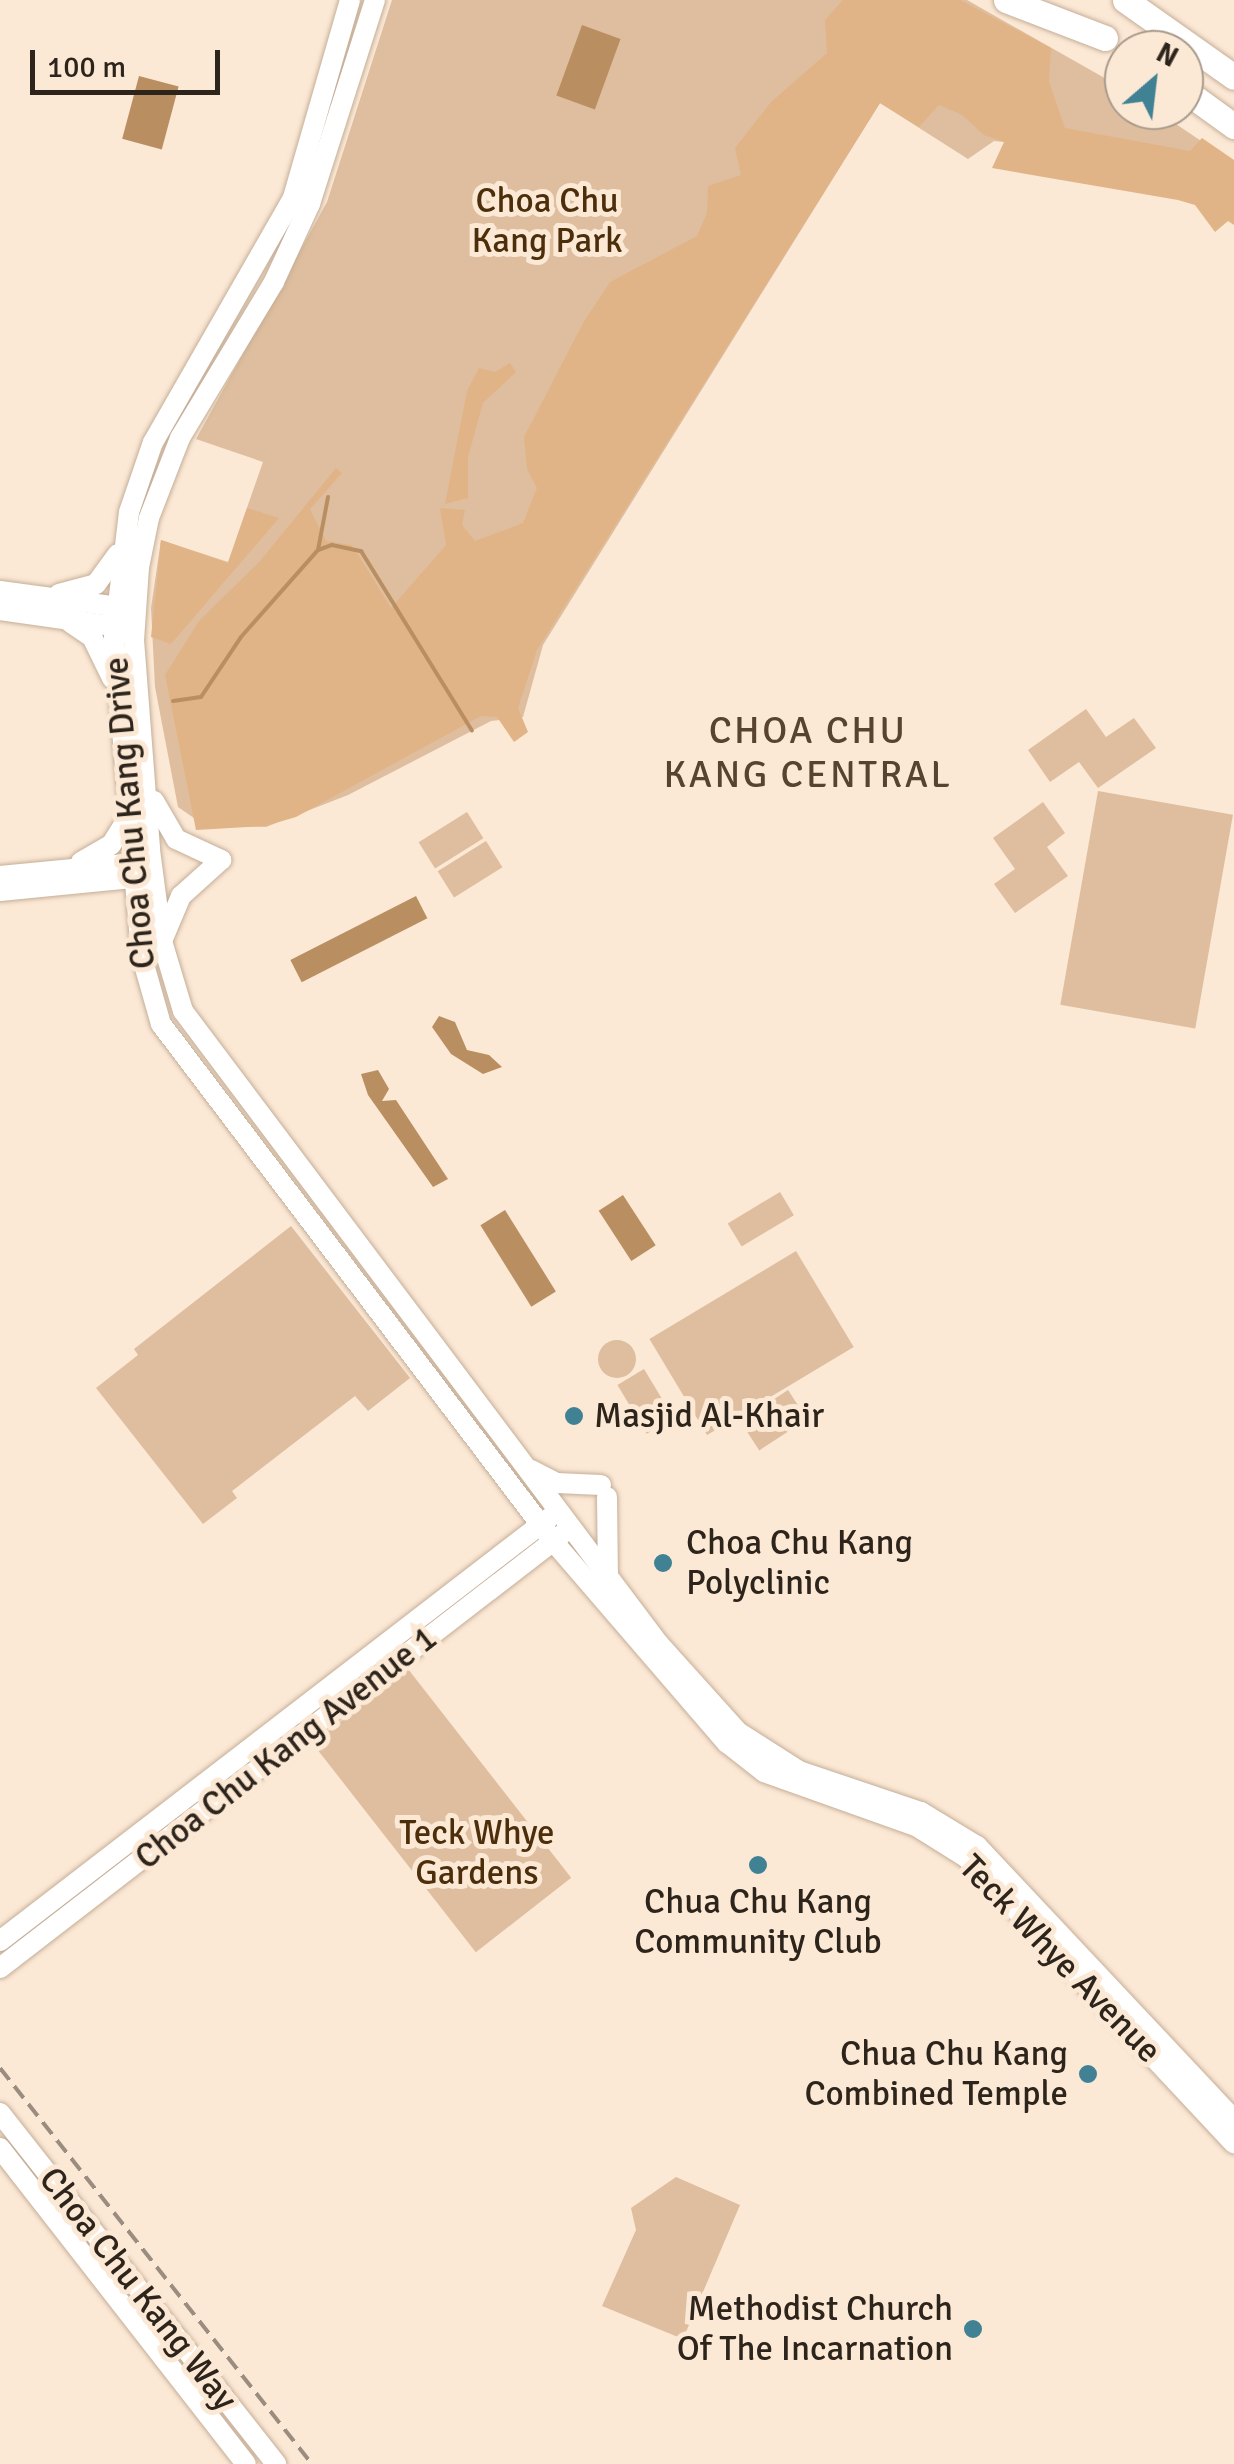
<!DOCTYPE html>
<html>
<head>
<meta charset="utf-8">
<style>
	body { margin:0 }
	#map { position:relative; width:1234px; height:2464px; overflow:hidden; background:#fbe8d5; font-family:Signika,sans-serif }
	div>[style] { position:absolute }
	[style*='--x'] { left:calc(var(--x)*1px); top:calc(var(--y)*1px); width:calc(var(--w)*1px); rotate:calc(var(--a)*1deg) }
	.green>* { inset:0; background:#debe9e; transform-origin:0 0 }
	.round { border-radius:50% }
	.forest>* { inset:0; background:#e0b487 }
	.water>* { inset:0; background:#b98f62; transform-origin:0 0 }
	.stream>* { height:4px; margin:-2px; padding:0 2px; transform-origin:2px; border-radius:2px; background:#b98f62 }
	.roads { filter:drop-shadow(0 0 2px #c5ae97) drop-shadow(0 0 2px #c5ae97) }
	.secondary>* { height:20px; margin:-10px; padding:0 10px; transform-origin:10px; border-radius:10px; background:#fff }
	.highway>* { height:25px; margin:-12.5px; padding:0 12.5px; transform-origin:12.5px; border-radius:12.5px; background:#fff }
	.rail>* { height:4px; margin-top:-2px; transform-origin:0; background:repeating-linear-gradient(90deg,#9a8c7e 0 15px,transparent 0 23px) }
	.dots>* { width:28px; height:28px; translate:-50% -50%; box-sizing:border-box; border:5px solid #fbe8d5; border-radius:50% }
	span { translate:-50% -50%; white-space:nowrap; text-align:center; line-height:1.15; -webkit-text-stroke:10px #fbe8d5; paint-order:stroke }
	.park-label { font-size:35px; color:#4c2e0a }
	.street-label { font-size:35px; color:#2d241b }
	.poi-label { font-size:35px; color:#2d241b }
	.left { translate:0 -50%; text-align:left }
	.right { translate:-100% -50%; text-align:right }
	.neighbourhood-label { font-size:38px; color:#57432f; letter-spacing:2.5px }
	.north { position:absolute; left:1104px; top:30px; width:100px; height:100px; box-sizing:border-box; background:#fbe8d5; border:2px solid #a99a8b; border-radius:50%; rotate:28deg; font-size:28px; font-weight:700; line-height:40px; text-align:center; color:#2d241b }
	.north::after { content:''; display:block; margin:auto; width:35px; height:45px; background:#408294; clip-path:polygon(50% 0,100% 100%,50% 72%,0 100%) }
	.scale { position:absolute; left:30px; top:50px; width:190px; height:45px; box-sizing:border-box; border:5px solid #2d241b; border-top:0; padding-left:12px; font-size:30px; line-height:35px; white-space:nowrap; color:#2d241b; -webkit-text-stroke:8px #fbe8d5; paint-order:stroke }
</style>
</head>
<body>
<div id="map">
	<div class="green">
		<i style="clip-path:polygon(392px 0,967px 0,1124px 89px,1124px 110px,1155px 110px,1234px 163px,994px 141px,968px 159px,880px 103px,543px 645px,523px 717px,491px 721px,348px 795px,266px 827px,204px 825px,178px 807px,155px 687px,151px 608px,161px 540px,228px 562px,263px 462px,196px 439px,327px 202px)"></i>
		<i style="clip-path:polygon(1086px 709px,1106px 737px,1134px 718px,1156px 748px,1098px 788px,1079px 762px,1050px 782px,1028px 750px)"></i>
		<i style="left:1098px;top:791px;width:137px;height:217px;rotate:10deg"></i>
		<i style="clip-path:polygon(1043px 802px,1065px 833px,1047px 847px,1068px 876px,1015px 913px,994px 884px,1015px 869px,993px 838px)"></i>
		<i style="left:467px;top:812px;width:31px;height:57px;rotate:58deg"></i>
		<i style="left:486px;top:841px;width:31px;height:57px;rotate:58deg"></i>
		<i style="left:780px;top:1192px;width:27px;height:61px;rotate:59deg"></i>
		<i style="clip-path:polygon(291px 1226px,410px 1378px,368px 1411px,355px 1396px,232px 1491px,237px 1498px,203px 1524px,96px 1388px,138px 1355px,134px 1349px)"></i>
		<i style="left:796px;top:1251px;width:112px;height:171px;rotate:59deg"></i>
		<i class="round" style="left:598px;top:1340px;width:38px;height:38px"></i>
		<i style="left:644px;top:1369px;width:57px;height:31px;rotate:59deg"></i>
		<i style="left:788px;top:1390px;width:35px;height:57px;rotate:57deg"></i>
		<i style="left:408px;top:1669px;width:265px;height:121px;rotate:52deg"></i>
		<i style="clip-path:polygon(676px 2177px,740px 2205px,683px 2339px,602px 2306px,636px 2230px,631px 2208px)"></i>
	</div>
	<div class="forest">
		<i style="clip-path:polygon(843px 0,960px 0,1051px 48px,1049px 82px,1065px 128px,1190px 151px,1202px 138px,1234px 160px,1234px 225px,1228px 221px,1215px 232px,1195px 205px,1178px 200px,992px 168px,1004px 142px,984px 135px,962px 115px,939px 105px,919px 127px,880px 103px,537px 650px,518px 708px,528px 732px,514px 742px,497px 717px,481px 716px,296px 817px,265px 826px,196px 830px,165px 675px,199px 621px,260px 561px,336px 468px,342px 473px,310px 509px,326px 541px,351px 545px,359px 556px,391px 608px,446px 545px,440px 508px,465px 510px,462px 525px,475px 541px,523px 523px,537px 488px,527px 469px,524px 437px,583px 323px,610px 282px,697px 236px,707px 213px,708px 186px,741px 175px,735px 148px,771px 102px,827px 53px,825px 20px)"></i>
		<i style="clip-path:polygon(510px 363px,516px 372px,483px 403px,468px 457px,468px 498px,445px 504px,467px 391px,479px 368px,495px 372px)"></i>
		<i style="clip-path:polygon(247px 508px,279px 518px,171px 644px,151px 637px,161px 540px,228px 563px)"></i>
	</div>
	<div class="water">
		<i style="left:582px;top:25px;width:41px;height:75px;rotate:20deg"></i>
		<i style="left:139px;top:76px;width:41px;height:65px;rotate:15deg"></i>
		<i style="left:416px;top:896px;width:25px;height:141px;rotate:63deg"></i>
		<i style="clip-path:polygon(439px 1016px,455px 1022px,467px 1050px,489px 1055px,502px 1067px,483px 1074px,451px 1054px,432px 1027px)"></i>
		<i style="clip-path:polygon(378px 1070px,389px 1089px,382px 1101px,396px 1100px,448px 1179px,433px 1187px,368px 1095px,361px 1074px)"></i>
		<i style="left:623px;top:1195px;width:60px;height:29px;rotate:57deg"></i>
		<i style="left:505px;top:1210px;width:96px;height:29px;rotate:58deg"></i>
	</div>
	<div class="stream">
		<i style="--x:318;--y:550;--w:54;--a:-79.3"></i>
		<i style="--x:173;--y:701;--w:28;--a:-8"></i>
		<i style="--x:201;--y:697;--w:72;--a:-56.3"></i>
		<i style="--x:241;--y:637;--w:116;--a:-48.5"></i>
		<i style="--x:318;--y:550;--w:15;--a:-20"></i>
		<i style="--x:332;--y:545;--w:30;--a:12"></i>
		<i style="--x:361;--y:551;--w:211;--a:58.3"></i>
	</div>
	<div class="roads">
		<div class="secondary">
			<i style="--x:350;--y:0;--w:206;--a:106.1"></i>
			<i style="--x:293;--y:198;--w:281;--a:119.8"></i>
			<i style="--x:153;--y:442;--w:74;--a:108.9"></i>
			<i style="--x:129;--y:512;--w:126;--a:96.8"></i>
			<i style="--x:114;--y:637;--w:318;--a:85.1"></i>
			<i style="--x:141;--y:954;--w:73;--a:74.1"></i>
			<i style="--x:161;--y:1024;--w:649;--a:52.83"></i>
			<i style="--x:553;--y:1541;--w:267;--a:49.3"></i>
			<i style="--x:727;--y:1743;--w:47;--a:38.1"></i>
			<i style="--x:764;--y:1772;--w:161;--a:19.6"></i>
			<i style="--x:916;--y:1826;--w:60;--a:32.1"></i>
			<i style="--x:967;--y:1858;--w:391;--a:46.9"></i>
			<i style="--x:375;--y:0;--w:214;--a:107.7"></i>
			<i style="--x:310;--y:204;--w:86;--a:114.8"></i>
			<i style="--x:274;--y:282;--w:182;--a:121.1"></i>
			<i style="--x:180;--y:438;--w:86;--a:111.2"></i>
			<i style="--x:149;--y:518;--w:50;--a:101.5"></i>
			<i style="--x:139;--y:567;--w:73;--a:93.9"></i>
			<i style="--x:134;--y:640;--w:211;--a:85.6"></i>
			<i style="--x:150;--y:850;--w:92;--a:82.5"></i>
			<i style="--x:162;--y:941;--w:73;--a:73.3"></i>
			<i style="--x:183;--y:1011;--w:791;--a:53.07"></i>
			<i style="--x:658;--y:1643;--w:120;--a:48"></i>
			<i style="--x:738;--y:1732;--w:72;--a:32.6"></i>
			<i style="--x:799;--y:1771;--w:129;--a:18.6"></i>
			<i style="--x:921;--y:1812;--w:66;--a:31.3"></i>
			<i style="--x:977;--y:1846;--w:376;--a:46.8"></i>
			<i style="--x:0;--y:591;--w:129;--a:7.6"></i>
			<i style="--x:59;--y:594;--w:38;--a:-15"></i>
			<i style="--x:96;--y:584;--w:37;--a:-54"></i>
			<i style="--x:0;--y:610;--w:128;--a:8.1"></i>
			<i style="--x:71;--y:623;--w:25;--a:34"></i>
			<i style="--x:92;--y:637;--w:46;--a:64"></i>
			<i style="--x:154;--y:801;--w:44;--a:59.9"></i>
			<i style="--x:176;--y:839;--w:50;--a:25"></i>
			<i style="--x:81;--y:862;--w:34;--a:-30"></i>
			<i style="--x:111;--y:845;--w:31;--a:-58"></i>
			<i style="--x:0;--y:876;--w:146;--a:-5.5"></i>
			<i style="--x:0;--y:891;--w:143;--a:-5.6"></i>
			<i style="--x:162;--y:941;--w:49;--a:-67.1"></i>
			<i style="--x:181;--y:896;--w:54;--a:-42"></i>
			<i style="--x:531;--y:1470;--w:29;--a:27"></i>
			<i style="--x:557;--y:1483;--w:44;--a:2.6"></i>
			<i style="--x:607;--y:1497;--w:77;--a:89.3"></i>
			<i style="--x:0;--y:1941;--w:693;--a:-37.61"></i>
			<i style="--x:0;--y:1968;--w:709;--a:-37.66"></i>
			<i style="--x:0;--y:2113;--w:447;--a:51.8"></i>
			<i style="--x:0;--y:2148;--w:400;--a:52.1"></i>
		</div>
		<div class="highway">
			<i style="--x:1006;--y:0;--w:106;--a:21"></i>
			<i style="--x:1125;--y:0;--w:133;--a:35.2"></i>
			<i style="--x:1184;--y:90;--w:62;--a:35.8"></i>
		</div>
	</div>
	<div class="rail">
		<i style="--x:0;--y:2068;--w:504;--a:51.77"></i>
	</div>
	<div class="dots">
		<i style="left:574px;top:1416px;background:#408294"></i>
		<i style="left:663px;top:1563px;background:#408294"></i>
		<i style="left:758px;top:1865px;background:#408294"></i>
		<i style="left:1088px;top:2074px;background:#408294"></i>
		<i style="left:973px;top:2329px;background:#408294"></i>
	</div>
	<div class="park-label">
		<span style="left:547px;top:221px">Choa Chu<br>Kang Park</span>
		<span style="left:477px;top:1853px">Teck Whye<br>Gardens</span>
	</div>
	<div class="street-label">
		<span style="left:130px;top:813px;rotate:-95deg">Choa Chu Kang Drive</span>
		<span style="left:286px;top:1748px;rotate:-38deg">Choa Chu Kang Avenue 1</span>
		<span style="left:1060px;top:1959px;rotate:46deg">Teck Whye Avenue</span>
		<span style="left:138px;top:2289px;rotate:52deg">Choa Chu Kang Way</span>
	</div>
	<div class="poi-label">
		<span class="left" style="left:594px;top:1416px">Masjid Al-Khair</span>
		<span class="left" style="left:686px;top:1563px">Choa Chu Kang<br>Polyclinic</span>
		<span style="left:758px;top:1922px">Chua Chu Kang<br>Community Club</span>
		<span class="right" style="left:1068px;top:2074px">Chua Chu Kang<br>Combined Temple</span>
		<span class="right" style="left:953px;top:2329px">Methodist Church<br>Of The Incarnation</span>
	</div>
	<div class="neighbourhood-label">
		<span style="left:808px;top:753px">CHOA CHU<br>KANG CENTRAL</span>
	</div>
	<div class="north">N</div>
	<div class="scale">100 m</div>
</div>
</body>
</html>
